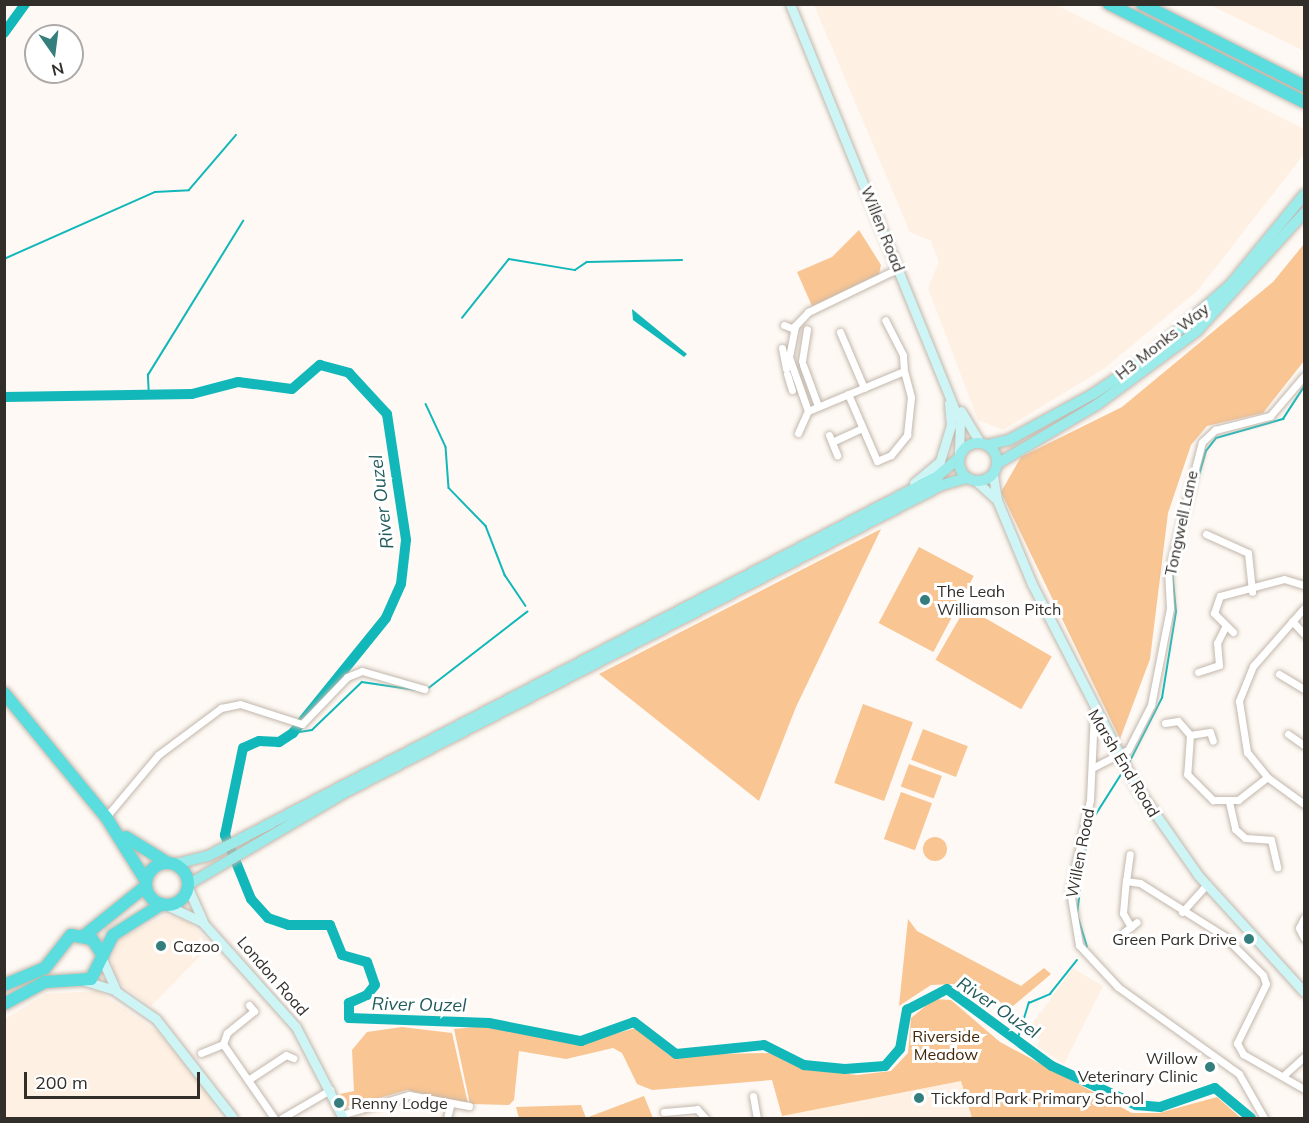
<!DOCTYPE html>
<html>
<head>
<meta charset="utf-8">
<style>
	body { margin:0 }
	#map { position:relative; width:1309px; height:1123px; overflow:hidden; background:#fef9f4; font-family:Mulish,sans-serif }
	div>[style] { position:absolute }
	[style*='--x'] { left:calc(var(--x)*1px); top:calc(var(--y)*1px); width:calc(var(--w)*1px); rotate:calc(var(--a)*1deg) }
	.built>* { inset:0; background:#fef0e2 }
	.green>* { inset:0; background:#f8c593; transform-origin:0 0 }
	.round { border-radius:50% }
	.water>* { inset:0; background:#12b8b9 }
	.stream>* { height:1.5px; margin:-0.75px; padding:0 0.75px; transform-origin:0.75px; border-radius:0.75px; background:#12b8b9 }
	.river>* { height:10px; margin:-5px; padding:0 5px; transform-origin:5px; border-radius:5px; background:#12b8b9 }
	.roads { filter:drop-shadow(0 0 2px #c2b7ac) drop-shadow(0 0 2px #c2b7ac) }
	.street>* { height:7px; margin:-3.5px; padding:0 3.5px; transform-origin:3.5px; border-radius:3.5px; background:#fff }
	.secondary>* { height:9px; margin:-4.5px; padding:0 4.5px; transform-origin:4.5px; border-radius:4.5px; background:#cdf5f5 }
	.primary>* { height:10px; margin:-5px; padding:0 5px; transform-origin:5px; border-radius:5px; background:#9bebeb }
	.primary>.ring { margin:-5px; padding:0; box-sizing:content-box; background:none; border:10px solid #9bebeb; border-radius:50% }
	.highway>* { height:12px; margin:-6px; padding:0 6px; transform-origin:6px; border-radius:6px; background:#59ddde }
	.highway>.ring { margin:-6px; padding:0; box-sizing:content-box; background:none; border:12px solid #59ddde; border-radius:50% }
	.dots>* { width:16px; height:16px; translate:-50% -50%; box-sizing:border-box; border:3px solid #fff; border-radius:50% }
	span { translate:-50% -50%; white-space:nowrap; text-align:center; line-height:1.15; -webkit-text-stroke:6px #fff; paint-order:stroke }
	.street-label { font-size:16px; color:#322e2a }
	.poi-label { font-size:16px; color:#322e2a }
	.left { translate:0 -50%; text-align:left }
	.right { translate:-100% -50%; text-align:right }
	.park-label { font-size:16px; color:#412607 }
	.water-label { font-size:18px; color:#205a5a; font-style:italic }
	.frame { position:absolute; inset:0; border:6px solid #322e2a; pointer-events:none }
	.north { position:absolute; left:24px; top:24px; width:60px; height:60px; box-sizing:border-box; background:#fff; border:2px solid #adabaa; border-radius:50%; rotate:166deg; font-size:16px; font-weight:700; line-height:24px; text-align:center; color:#322e2a }
	.north::after { content:''; display:block; margin:auto; width:21px; height:27px; background:#357e7e; clip-path:polygon(50% 0,100% 100%,50% 72%,0 100%) }
	.scale { position:absolute; left:24px; top:1072px; width:176px; height:27px; box-sizing:border-box; border:3px solid #322e2a; border-top:0; padding-left:8px; font-size:18px; line-height:21px; white-space:nowrap; color:#322e2a; -webkit-text-stroke:4px #fff; paint-order:stroke }
</style>
</head>
<body>
<div id="map">
	<div class="built">
		<i style="clip-path:polygon(814px 5px,1056px 5px,1304px 129px,1304px 154px,1198px 290px,1105px 368px,1003px 430px,978px 420px,928px 288px,939px 262px,931px 241px,910px 232px)"></i>
		<i style="clip-path:polygon(1210px 5px,1304px 5px,1304px 51px)"></i>
		<i style="clip-path:polygon(166px 915px,187px 921px,212px 944px,151px 1006px,124px 987px,113px 973px,112px 958px,122px 938px)"></i>
		<i style="clip-path:polygon(1073px 968px,1103px 986px,1064px 1064px,1037px 1046px,1040px 1040px,1028px 1030px)"></i>
		<i style="clip-path:polygon(98px 991px,158px 1032px,207px 1091px,220px 1118px,5px 1118px,5px 1019px,46px 994px)"></i>
		<i style="clip-path:polygon(961px 1081px,972px 1118px,782px 1116px)"></i>
	</div>
	<div class="green">
		<i style="clip-path:polygon(859px 230px,881px 265px,879px 274px,812px 306px,797px 272px,832px 257px)"></i>
		<i style="clip-path:polygon(1304px 244px,1304px 361px,1263px 413px,1207px 426px,1191px 445px,1168px 513px,1150px 659px,1120px 739px,1001px 492px,1021px 457px,1122px 407px,1273px 282px)"></i>
		<i style="clip-path:polygon(881px 529px,796px 707px,759px 801px,599px 674px)"></i>
		<i style="left:919px;top:547px;width:62px;height:86px;rotate:28deg"></i>
		<i style="left:966px;top:607px;width:99px;height:61px;rotate:30deg"></i>
		<i style="left:863px;top:704px;width:53px;height:84px;rotate:20deg"></i>
		<i style="left:923px;top:729px;width:48px;height:33px;rotate:21deg"></i>
		<i style="left:909px;top:764px;width:35px;height:24px;rotate:20deg"></i>
		<i style="left:901px;top:792px;width:33px;height:50px;rotate:20deg"></i>
		<i class="round" style="left:923px;top:837px;width:24px;height:24px"></i>
		<i style="clip-path:polygon(908px 919px,917px 931px,1021px 986px,1044px 968px,1051px 974px,1007px 1011px,953px 984px,931px 985px,899px 1006px)"></i>
		<i style="clip-path:polygon(934px 999px,951px 1000px,1000px 1042px,1132px 1113px,1159px 1113px,1217px 1097px,1241px 1118px,972px 1118px,961px 1081px,782px 1116px,772px 1080px,652px 1090px,637px 1084px,622px 1053px,613px 1048px,566px 1059px,519px 1051px,514px 1100px,509px 1105px,470px 1104px,454px 1029px,486px 1026px,578px 1044px,636px 1028px,669px 1055px,770px 1053px,806px 1069px,857px 1075px,891px 1071px,908px 1053px,911px 1018px)"></i>
		<i style="clip-path:polygon(402px 1027px,452px 1033px,468px 1104px,407px 1090px,345px 1108px,340px 1094px,354px 1091px,352px 1050px,367px 1032px)"></i>
		<i style="clip-path:polygon(644px 1096px,653px 1118px,519px 1118px,516px 1107px,581px 1105px,586px 1118px)"></i>
	</div>
	<div class="water">
		<i style="clip-path:polygon(632px 309px,687px 354px,684px 357px,633px 320px)"></i>
	</div>
	<div class="stream">
		<i style="--x:4;--y:259;--w:165;--a:-23.9"></i>
		<i style="--x:155;--y:192;--w:34;--a:-3"></i>
		<i style="--x:189;--y:190;--w:72;--a:-49.5"></i>
		<i style="--x:462;--y:318;--w:75;--a:-51.5"></i>
		<i style="--x:509;--y:259;--w:67;--a:9.5"></i>
		<i style="--x:575;--y:270;--w:14;--a:-34"></i>
		<i style="--x:587;--y:262;--w:95;--a:-1.2"></i>
		<i style="--x:149;--y:397;--w:22;--a:-93"></i>
		<i style="--x:148;--y:375;--w:181;--a:-58.3"></i>
		<i style="--x:426;--y:404;--w:47;--a:65.1"></i>
		<i style="--x:446;--y:447;--w:41;--a:85.8"></i>
		<i style="--x:449;--y:488;--w:53;--a:45.8"></i>
		<i style="--x:486;--y:526;--w:53;--a:68.8"></i>
		<i style="--x:505;--y:575;--w:37;--a:56"></i>
		<i style="--x:1181;--y:538;--w:91;--a:-74"></i>
		<i style="--x:1206;--y:451;--w:16;--a:-52"></i>
		<i style="--x:1216;--y:438;--w:70;--a:-15.8"></i>
		<i style="--x:1283;--y:419;--w:38;--a:-57"></i>
		<i style="--x:426;--y:690;--w:128;--a:-37.7"></i>
		<i style="--x:293;--y:733;--w:19;--a:-9"></i>
		<i style="--x:312;--y:730;--w:69;--a:-43.8"></i>
		<i style="--x:362;--y:682;--w:61;--a:8.5"></i>
		<i style="--x:1130;--y:761;--w:71;--a:-63.1"></i>
		<i style="--x:1162;--y:698;--w:87;--a:-80.8"></i>
		<i style="--x:1176;--y:612;--w:41;--a:-95.6"></i>
		<i style="--x:1087;--y:947;--w:34;--a:-107"></i>
		<i style="--x:1077;--y:915;--w:51;--a:-83.3"></i>
		<i style="--x:1083;--y:864;--w:43;--a:-79.2"></i>
		<i style="--x:1091;--y:822;--w:58;--a:-57.7"></i>
		<i style="--x:1018;--y:1038;--w:37;--a:-73"></i>
		<i style="--x:1029;--y:1003;--w:23;--a:-23"></i>
		<i style="--x:1050;--y:994;--w:43;--a:-51.5"></i>
	</div>
	<div class="river">
		<i style="--x:4;--y:33;--w:36;--a:-54"></i>
		<i style="--x:4;--y:397;--w:188;--a:-0.9"></i>
		<i style="--x:192;--y:394;--w:48;--a:-14.6"></i>
		<i style="--x:238;--y:382;--w:54;--a:7.4"></i>
		<i style="--x:292;--y:389;--w:37;--a:-41"></i>
		<i style="--x:320;--y:365;--w:30;--a:15"></i>
		<i style="--x:349;--y:373;--w:56;--a:47.2"></i>
		<i style="--x:387;--y:414;--w:127;--a:81.4"></i>
		<i style="--x:406;--y:540;--w:44;--a:96.5"></i>
		<i style="--x:401;--y:584;--w:37;--a:114"></i>
		<i style="--x:386;--y:618;--w:148;--a:129"></i>
		<i style="--x:293;--y:733;--w:17;--a:147"></i>
		<i style="--x:279;--y:742;--w:20;--a:-177"></i>
		<i style="--x:259;--y:741;--w:17;--a:156"></i>
		<i style="--x:243;--y:748;--w:89;--a:101.7"></i>
		<i style="--x:225;--y:835;--w:69;--a:67.9"></i>
		<i style="--x:251;--y:899;--w:25;--a:48"></i>
		<i style="--x:268;--y:918;--w:21;--a:19"></i>
		<i style="--x:288;--y:925;--w:42;--a:0"></i>
		<i style="--x:330;--y:925;--w:32;--a:68"></i>
		<i style="--x:342;--y:955;--w:26;--a:16"></i>
		<i style="--x:367;--y:962;--w:24;--a:71"></i>
		<i style="--x:375;--y:985;--w:13;--a:129"></i>
		<i style="--x:367;--y:995;--w:20;--a:156"></i>
		<i style="--x:349;--y:1003;--w:15;--a:90"></i>
		<i style="--x:349;--y:1018;--w:140;--a:2"></i>
		<i style="--x:489;--y:1023;--w:94;--a:11.1"></i>
		<i style="--x:581;--y:1041;--w:56;--a:-19.7"></i>
		<i style="--x:634;--y:1022;--w:53;--a:37.3"></i>
		<i style="--x:676;--y:1054;--w:88;--a:-5.8"></i>
		<i style="--x:764;--y:1045;--w:45;--a:26.6"></i>
		<i style="--x:804;--y:1065;--w:41;--a:5.6"></i>
		<i style="--x:845;--y:1069;--w:40;--a:-4.3"></i>
		<i style="--x:885;--y:1066;--w:23;--a:-49"></i>
		<i style="--x:900;--y:1049;--w:40;--a:-80"></i>
		<i style="--x:907;--y:1010;--w:45;--a:-27.7"></i>
		<i style="--x:947;--y:989;--w:130;--a:36.3"></i>
		<i style="--x:1052;--y:1066;--w:93;--a:24.9"></i>
		<i style="--x:1136;--y:1105;--w:24;--a:5"></i>
		<i style="--x:1160;--y:1107;--w:58;--a:-19.1"></i>
		<i style="--x:1215;--y:1088;--w:47;--a:39.8"></i>
	</div>
	<div class="roads">
		<div class="street">
			<i style="--x:784;--y:325;--w:11;--a:22"></i>
			<i style="--x:840;--y:332;--w:61;--a:66.8"></i>
			<i style="--x:782;--y:348;--w:21;--a:79"></i>
			<i style="--x:802;--y:361;--w:32;--a:-81"></i>
			<i style="--x:803;--y:365;--w:44;--a:69.9"></i>
			<i style="--x:787;--y:374;--w:17;--a:73"></i>
			<i style="--x:848;--y:394;--w:73;--a:66.6"></i>
			<i style="--x:877;--y:461;--w:15;--a:-23"></i>
			<i style="--x:891;--y:455;--w:26;--a:-51"></i>
			<i style="--x:907;--y:435;--w:38;--a:-84"></i>
			<i style="--x:911;--y:397;--w:27;--a:-105"></i>
			<i style="--x:808;--y:411;--w:57;--a:-109.4"></i>
			<i style="--x:789;--y:357;--w:32;--a:-79"></i>
			<i style="--x:795;--y:326;--w:19;--a:-47"></i>
			<i style="--x:808;--y:312;--w:101;--a:-25.8"></i>
			<i style="--x:808;--y:411;--w:104;--a:-22.6"></i>
			<i style="--x:904;--y:371;--w:16;--a:-94"></i>
			<i style="--x:903;--y:355;--w:39;--a:-117"></i>
			<i style="--x:798;--y:433;--w:24;--a:-66"></i>
			<i style="--x:829;--y:435;--w:22;--a:68"></i>
			<i style="--x:832;--y:442;--w:33;--a:-25"></i>
			<i style="--x:1206;--y:534;--w:46;--a:24.3"></i>
			<i style="--x:1248;--y:553;--w:39;--a:84"></i>
			<i style="--x:1304;--y:608;--w:77;--a:131.3"></i>
			<i style="--x:1253;--y:666;--w:38;--a:112"></i>
			<i style="--x:1239;--y:701;--w:52;--a:81.1"></i>
			<i style="--x:1247;--y:752;--w:32;--a:51"></i>
			<i style="--x:1267;--y:777;--w:46;--a:36.1"></i>
			<i style="--x:1292;--y:621;--w:18;--a:47"></i>
			<i style="--x:1233;--y:632;--w:27;--a:-135"></i>
			<i style="--x:1214;--y:613;--w:18;--a:-71"></i>
			<i style="--x:1220;--y:596;--w:66;--a:-14.9"></i>
			<i style="--x:1284;--y:579;--w:21;--a:17"></i>
			<i style="--x:1198;--y:672;--w:22;--a:-18"></i>
			<i style="--x:1219;--y:665;--w:22;--a:-95"></i>
			<i style="--x:1217;--y:643;--w:18;--a:-63"></i>
			<i style="--x:1279;--y:674;--w:29;--a:31"></i>
			<i style="--x:1094;--y:712;--w:88;--a:92.6"></i>
			<i style="--x:1090;--y:800;--w:93;--a:102.4"></i>
			<i style="--x:1070;--y:891;--w:55;--a:80.5"></i>
			<i style="--x:1079;--y:945;--w:57;--a:47.1"></i>
			<i style="--x:1118;--y:987;--w:149;--a:35.7"></i>
			<i style="--x:1239;--y:1074;--w:51;--a:60.4"></i>
			<i style="--x:1165;--y:723;--w:13;--a:-9"></i>
			<i style="--x:1178;--y:721;--w:18;--a:49"></i>
			<i style="--x:1190;--y:735;--w:39;--a:94"></i>
			<i style="--x:1187;--y:774;--w:37;--a:45"></i>
			<i style="--x:1213;--y:800;--w:25;--a:0"></i>
			<i style="--x:1238;--y:800;--w:37;--a:-38"></i>
			<i style="--x:1288;--y:734;--w:19;--a:35"></i>
			<i style="--x:1190;--y:735;--w:20;--a:-9"></i>
			<i style="--x:1210;--y:732;--w:9;--a:72"></i>
			<i style="--x:1094;--y:767;--w:38;--a:-27"></i>
			<i style="--x:1128;--y:750;--w:51;--a:-62.9"></i>
			<i style="--x:1151;--y:705;--w:99;--a:-78.9"></i>
			<i style="--x:1170;--y:608;--w:34;--a:-93"></i>
			<i style="--x:1168;--y:574;--w:136;--a:-75.6"></i>
			<i style="--x:1202;--y:442;--w:18;--a:-43"></i>
			<i style="--x:1215;--y:430;--w:57;--a:-14.3"></i>
			<i style="--x:1270;--y:416;--w:52;--a:-49.6"></i>
			<i style="--x:1229;--y:802;--w:28;--a:77"></i>
			<i style="--x:1235;--y:829;--w:13;--a:42"></i>
			<i style="--x:1245;--y:838;--w:26;--a:4"></i>
			<i style="--x:1271;--y:840;--w:28;--a:77"></i>
			<i style="--x:106;--y:817;--w:81;--a:-50"></i>
			<i style="--x:158;--y:755;--w:79;--a:-36.7"></i>
			<i style="--x:221;--y:708;--w:19;--a:-12"></i>
			<i style="--x:240;--y:704;--w:65;--a:17.9"></i>
			<i style="--x:302;--y:724;--w:65;--a:-46.2"></i>
			<i style="--x:347;--y:677;--w:16;--a:-22"></i>
			<i style="--x:362;--y:671;--w:65;--a:16.2"></i>
			<i style="--x:1126;--y:881;--w:27;--a:-82"></i>
			<i style="--x:1182;--y:912;--w:36;--a:-48"></i>
			<i style="--x:1304;--y:918;--w:11;--a:117"></i>
			<i style="--x:1299;--y:928;--w:11;--a:63"></i>
			<i style="--x:1131;--y:927;--w:16;--a:-120"></i>
			<i style="--x:1123;--y:913;--w:32;--a:-85"></i>
			<i style="--x:1126;--y:881;--w:14;--a:8"></i>
			<i style="--x:1140;--y:883;--w:99;--a:32.2"></i>
			<i style="--x:1224;--y:936;--w:55;--a:45"></i>
			<i style="--x:1263;--y:975;--w:9;--a:72"></i>
			<i style="--x:1266;--y:984;--w:66;--a:116.2"></i>
			<i style="--x:1237;--y:1043;--w:13;--a:61"></i>
			<i style="--x:1243;--y:1054;--w:70;--a:29.8"></i>
			<i style="--x:1124;--y:932;--w:16;--a:-38"></i>
			<i style="--x:249;--y:1005;--w:8;--a:50"></i>
			<i style="--x:254;--y:1011;--w:35;--a:141"></i>
			<i style="--x:227;--y:1033;--w:12;--a:110"></i>
			<i style="--x:223;--y:1044;--w:90;--a:55.4"></i>
			<i style="--x:201;--y:1053;--w:24;--a:-22"></i>
			<i style="--x:1285;--y:1074;--w:25;--a:-42"></i>
			<i style="--x:248;--y:1080;--w:45;--a:-33.3"></i>
			<i style="--x:286;--y:1055;--w:8;--a:23"></i>
			<i style="--x:753;--y:1096;--w:22;--a:80"></i>
			<i style="--x:664;--y:1112;--w:33;--a:-5"></i>
			<i style="--x:697;--y:1109;--w:12;--a:48"></i>
			<i style="--x:341;--y:1115;--w:71;--a:-16.4"></i>
			<i style="--x:409;--y:1095;--w:61;--a:10.4"></i>
			<i style="--x:282;--y:1118;--w:56;--a:-30.3"></i>
			<i style="--x:447;--y:1118;--w:12;--a:-76"></i>
		</div>
		<div class="secondary">
			<i style="--x:790;--y:4;--w:451;--a:67.9"></i>
			<i style="--x:960;--y:422;--w:36;--a:92"></i>
			<i style="--x:961;--y:411;--w:37;--a:59"></i>
			<i style="--x:993;--y:475;--w:25;--a:81"></i>
			<i style="--x:997;--y:500;--w:91;--a:67.4"></i>
			<i style="--x:1032;--y:584;--w:227;--a:62.8"></i>
			<i style="--x:1136;--y:786;--w:108;--a:55.1"></i>
			<i style="--x:1198;--y:875;--w:158;--a:47.8"></i>
			<i style="--x:977;--y:482;--w:27;--a:42"></i>
			<i style="--x:914;--y:483;--w:34;--a:-40"></i>
			<i style="--x:940;--y:461;--w:37;--a:-73"></i>
			<i style="--x:951;--y:426;--w:23;--a:-95"></i>
			<i style="--x:188;--y:888;--w:39;--a:66"></i>
			<i style="--x:204;--y:924;--w:138;--a:48.2"></i>
			<i style="--x:296;--y:1027;--w:102;--a:62.7"></i>
			<i style="--x:166;--y:905;--w:40;--a:25"></i>
			<i style="--x:103;--y:961;--w:34;--a:66"></i>
			<i style="--x:117;--y:992;--w:47;--a:34.7"></i>
			<i style="--x:156;--y:1019;--w:125;--a:52.1"></i>
			<i style="--x:85;--y:981;--w:30;--a:17"></i>
		</div>
		<div class="primary">
			<i class="ring" style="left:959px;top:443px;width:28px;height:28px"></i>
			<i style="--x:987;--y:445;--w:23;--a:-13"></i>
			<i style="--x:1009;--y:440;--w:96;--a:-28.7"></i>
			<i style="--x:1093;--y:394;--w:66;--a:-33.9"></i>
			<i style="--x:1148;--y:357;--w:109;--a:-41.3"></i>
			<i style="--x:1230;--y:285;--w:117;--a:-50.6"></i>
			<i style="--x:997;--y:464;--w:117;--a:-30.7"></i>
			<i style="--x:1098;--y:404;--w:123;--a:-36.4"></i>
			<i style="--x:1197;--y:331;--w:159;--a:-47.8"></i>
			<i style="--x:175;--y:864;--w:34;--a:-14"></i>
			<i style="--x:208;--y:856;--w:823;--a:-27.5"></i>
			<i style="--x:938;--y:476;--w:28;--a:-41"></i>
			<i style="--x:189;--y:884;--w:180;--a:-30.4"></i>
			<i style="--x:344;--y:793;--w:673;--a:-27.25"></i>
			<i style="--x:942;--y:485;--w:25;--a:-16"></i>
		</div>
		<div class="highway">
			<i style="--x:1109;--y:4;--w:218;--a:26.7"></i>
			<i style="--x:1142;--y:4;--w:182;--a:26.8"></i>
			<i style="--x:4;--y:693;--w:161;--a:50.6"></i>
			<i style="--x:106;--y:817;--w:75;--a:58"></i>
			<i style="--x:126;--y:837;--w:49;--a:31.8"></i>
			<i class="ring" style="left:146px;top:863px;width:30px;height:30px"></i>
			<i style="--x:85;--y:935;--w:78;--a:-38.8"></i>
			<i style="--x:4;--y:985;--w:44;--a:-22.5"></i>
			<i style="--x:45;--y:968;--w:42;--a:-51.8"></i>
			<i style="--x:71;--y:935;--w:21;--a:11"></i>
			<i style="--x:92;--y:939;--w:20;--a:57"></i>
			<i style="--x:4;--y:1004;--w:47;--a:-28.2"></i>
			<i style="--x:45;--y:982;--w:46;--a:-3.7"></i>
			<i style="--x:91;--y:979;--w:49;--a:-63.4"></i>
			<i style="--x:113;--y:935;--w:58;--a:-32.3"></i>
		</div>
	</div>
	<div class="dots">
		<i style="left:925px;top:600px;background:#357e7e"></i>
		<i style="left:1249px;top:939px;background:#357e7e"></i>
		<i style="left:161px;top:946px;background:#357e7e"></i>
		<i style="left:1210px;top:1067px;background:#357e7e"></i>
		<i style="left:919px;top:1098px;background:#357e7e"></i>
		<i style="left:339px;top:1103px;background:#357e7e"></i>
	</div>
	<div class="street-label">
		<span style="left:883px;top:229px;rotate:68deg">Willen Road</span>
		<span style="left:1162px;top:341px;rotate:-38deg">H3 Monks Way</span>
		<span style="left:1181px;top:523px;rotate:-78deg">Tongwell Lane</span>
		<span style="left:1124px;top:763px;rotate:59deg">Marsh End Road</span>
		<span style="left:1080px;top:853px;rotate:-79deg">Willen Road</span>
		<span style="left:273px;top:976px;rotate:49deg">London Road</span>
	</div>
	<div class="poi-label">
		<span class="left" style="left:937px;top:600px">The Leah<br>Williamson Pitch</span>
		<span class="right" style="left:1237px;top:939px">Green Park Drive</span>
		<span class="left" style="left:173px;top:946px">Cazoo</span>
		<span class="right" style="left:1198px;top:1067px">Willow<br>Veterinary Clinic</span>
		<span class="left" style="left:931px;top:1098px">Tickford Park Primary School</span>
		<span class="left" style="left:351px;top:1103px">Renny Lodge</span>
	</div>
	<div class="park-label">
		<span style="left:946px;top:1045px">Riverside<br>Meadow</span>
	</div>
	<div class="water-label">
		<span style="left:382px;top:502px;rotate:-97deg">River Ouzel</span>
		<span style="left:419px;top:1005px;rotate:1deg">River Ouzel</span>
		<span style="left:998px;top:1008px;rotate:34deg">River Ouzel</span>
	</div>
	<div class="frame"></div>
	<div class="north">N</div>
	<div class="scale">200 m</div>
</div>
</body>
</html>
